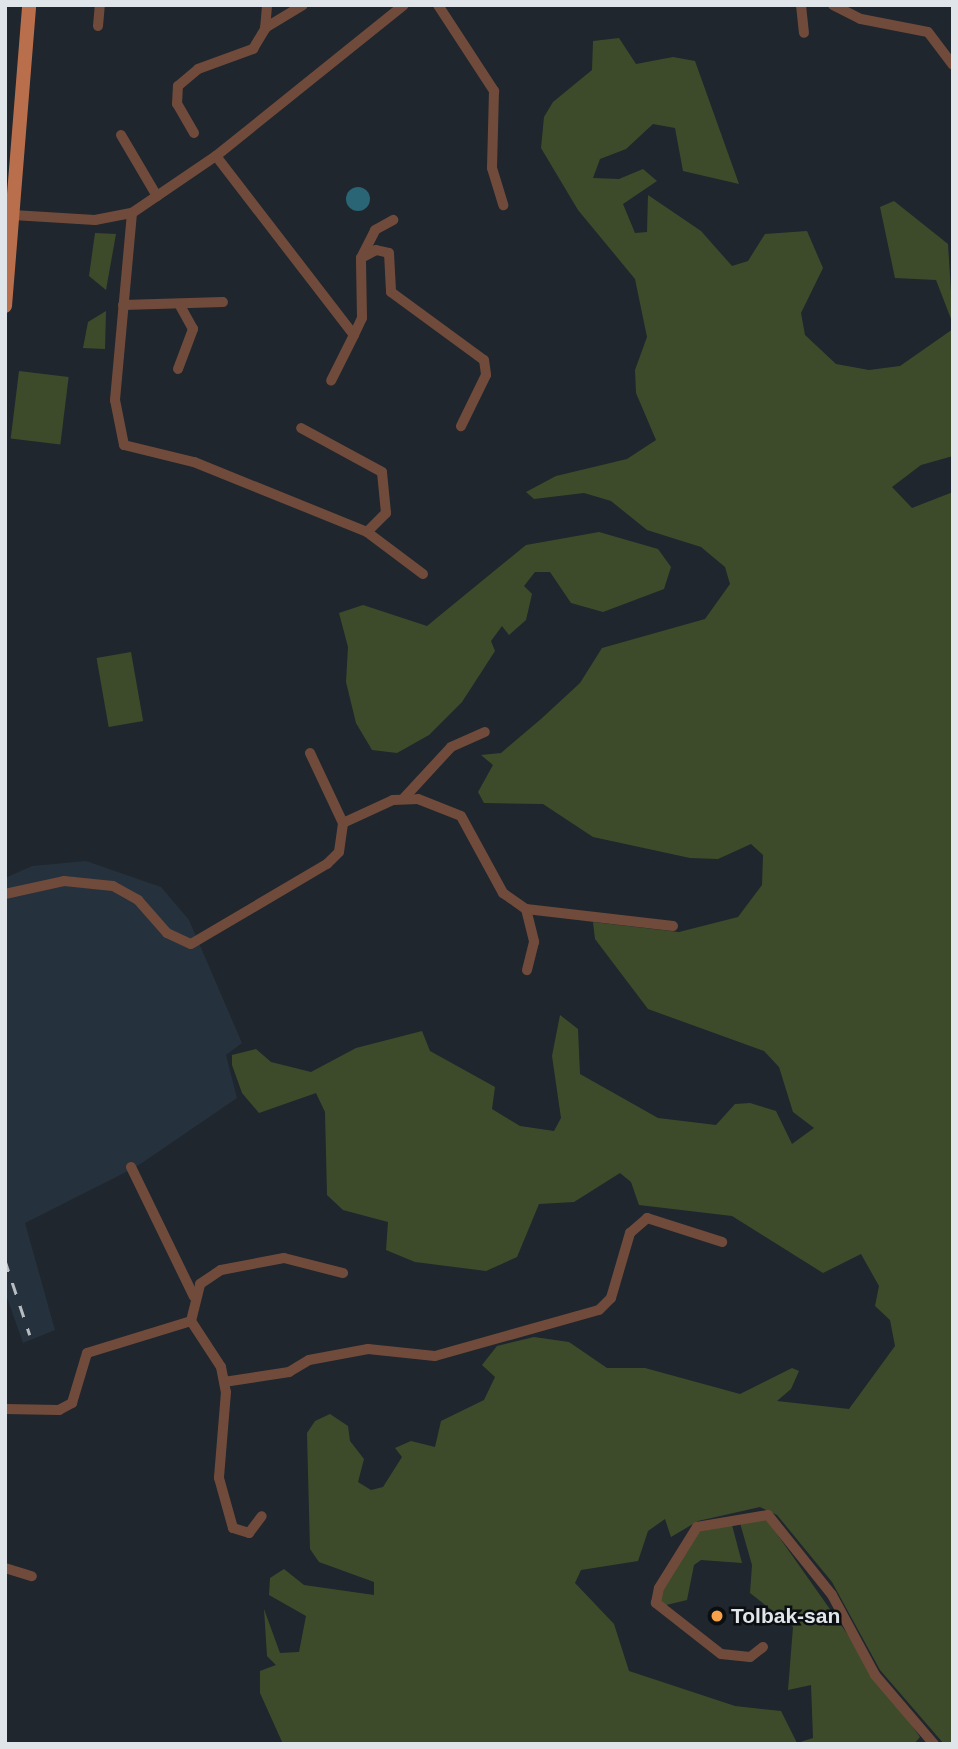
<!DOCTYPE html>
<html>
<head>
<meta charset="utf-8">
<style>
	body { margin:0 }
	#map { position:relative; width:958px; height:1749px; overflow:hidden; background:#1f262d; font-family:Arial,sans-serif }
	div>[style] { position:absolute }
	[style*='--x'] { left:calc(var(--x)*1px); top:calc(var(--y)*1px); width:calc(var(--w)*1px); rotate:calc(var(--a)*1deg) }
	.built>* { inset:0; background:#25313c }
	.green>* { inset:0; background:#3e4b2a; transform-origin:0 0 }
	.water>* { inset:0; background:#296575 }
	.round { border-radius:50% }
	.minor>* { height:10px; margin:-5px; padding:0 5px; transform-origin:5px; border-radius:5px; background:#704b3b }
	.major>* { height:14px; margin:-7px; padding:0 7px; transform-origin:7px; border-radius:7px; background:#ba6f4c }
	.rail>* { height:2.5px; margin-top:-1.25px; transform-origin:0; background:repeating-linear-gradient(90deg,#b7bcc1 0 12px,transparent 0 24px) }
	.dots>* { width:19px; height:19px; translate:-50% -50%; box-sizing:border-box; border:4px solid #0b0f12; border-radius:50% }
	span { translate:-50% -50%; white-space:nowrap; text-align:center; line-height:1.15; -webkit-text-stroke:5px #0b0f12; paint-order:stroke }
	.poi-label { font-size:21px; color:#e0e5e9; font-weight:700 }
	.left { translate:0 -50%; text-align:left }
	.frame { position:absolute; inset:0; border:7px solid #e0e5e9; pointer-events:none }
</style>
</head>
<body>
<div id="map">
	<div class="built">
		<i style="clip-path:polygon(86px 861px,161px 887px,189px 920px,242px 1043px,226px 1055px,237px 1098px,136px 1167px,25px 1223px,55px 1330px,23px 1343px,5px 1292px,5px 878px,32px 866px)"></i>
	</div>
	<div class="green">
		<i style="clip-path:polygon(619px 38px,636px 64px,673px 57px,695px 61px,739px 184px,683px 171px,675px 128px,653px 124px,626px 149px,600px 159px,593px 178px,619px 179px,643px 169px,657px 181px,623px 204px,635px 233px,647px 232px,648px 195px,701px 231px,732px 266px,748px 261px,765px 234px,807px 231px,823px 268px,801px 313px,805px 335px,836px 364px,869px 370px,900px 366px,953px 329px,953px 456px,921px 465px,892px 487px,912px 508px,953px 492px,953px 1744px,944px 1744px,880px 1670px,832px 1582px,777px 1515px,760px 1507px,698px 1521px,671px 1537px,665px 1519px,648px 1531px,638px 1561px,581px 1570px,575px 1583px,614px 1624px,629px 1671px,735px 1706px,781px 1711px,797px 1743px,813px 1738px,811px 1685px,788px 1690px,793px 1627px,750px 1593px,752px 1565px,740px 1523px,765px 1517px,920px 1737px,914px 1744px,283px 1744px,260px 1693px,260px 1671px,276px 1665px,267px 1656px,264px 1609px,280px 1653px,299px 1652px,306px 1616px,269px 1595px,270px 1578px,284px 1569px,304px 1585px,374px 1595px,374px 1582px,319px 1562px,310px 1549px,307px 1433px,315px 1421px,330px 1414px,348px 1426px,350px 1441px,364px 1459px,358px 1482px,371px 1490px,383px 1487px,402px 1457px,395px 1448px,411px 1441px,435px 1447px,441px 1421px,484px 1400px,495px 1377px,482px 1365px,497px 1346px,534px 1337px,569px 1342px,607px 1368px,645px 1368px,740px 1394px,792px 1368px,799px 1371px,791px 1389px,777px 1401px,849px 1409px,895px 1346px,890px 1320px,875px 1306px,879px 1286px,861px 1254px,823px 1273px,732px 1216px,639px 1205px,631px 1182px,620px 1173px,574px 1202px,539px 1204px,517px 1257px,486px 1271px,415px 1262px,386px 1250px,388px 1222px,343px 1210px,327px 1195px,325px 1112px,316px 1093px,259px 1113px,242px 1093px,232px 1065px,232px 1055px,256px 1049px,271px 1062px,311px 1072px,356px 1048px,422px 1031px,430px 1051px,495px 1087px,492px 1109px,520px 1126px,554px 1131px,561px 1118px,552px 1056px,560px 1015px,578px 1029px,580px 1074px,658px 1118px,716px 1125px,735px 1104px,750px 1103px,776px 1111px,792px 1144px,814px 1128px,793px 1112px,779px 1067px,764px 1051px,648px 1009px,595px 939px,593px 922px,679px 932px,738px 917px,762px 885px,763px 855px,751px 844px,718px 859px,690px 858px,593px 837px,543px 804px,484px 803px,478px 792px,493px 765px,481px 755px,501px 753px,541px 719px,580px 683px,602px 648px,705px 619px,730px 584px,725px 567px,701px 547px,647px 530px,611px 501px,584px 493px,534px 499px,526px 492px,556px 476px,627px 459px,656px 440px,636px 393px,635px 370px,647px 337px,635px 279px,578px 210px,541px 148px,544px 117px,553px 102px,592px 70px,593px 41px)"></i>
		<i style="clip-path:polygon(894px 201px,948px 244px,953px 324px,936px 280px,895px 278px,880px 207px)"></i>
		<i style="clip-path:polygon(95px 233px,116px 234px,106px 290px,89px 276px)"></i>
		<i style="clip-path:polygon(106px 311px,105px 349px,83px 348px,88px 322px)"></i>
		<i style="left:19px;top:371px;width:50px;height:68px;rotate:7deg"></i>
		<i style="clip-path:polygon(599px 532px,658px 549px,671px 567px,664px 589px,603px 612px,571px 603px,550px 572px,535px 572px,524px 586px,532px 594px,526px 620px,509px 635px,502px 626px,491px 641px,495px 651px,462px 702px,429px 735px,397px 753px,372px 750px,356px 723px,346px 682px,348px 647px,339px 613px,363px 605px,427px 626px,526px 545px)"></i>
		<i style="left:131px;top:652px;width:70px;height:35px;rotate:80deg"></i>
		<i style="clip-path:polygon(732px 1525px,742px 1563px,701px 1560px,694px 1565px,687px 1600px,662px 1606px,659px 1593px,698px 1532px)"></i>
	</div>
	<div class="water">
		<i class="round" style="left:346px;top:187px;width:24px;height:24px"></i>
	</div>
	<div class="minor">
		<i style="--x:438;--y:5;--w:103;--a:56.9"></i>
		<i style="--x:494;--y:91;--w:77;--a:91.5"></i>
		<i style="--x:492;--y:168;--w:39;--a:73"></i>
		<i style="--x:801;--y:5;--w:28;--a:84"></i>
		<i style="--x:833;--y:5;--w:31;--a:27"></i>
		<i style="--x:861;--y:19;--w:68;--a:11"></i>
		<i style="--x:928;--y:32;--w:41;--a:52.9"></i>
		<i style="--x:98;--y:26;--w:21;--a:-85"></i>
		<i style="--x:265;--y:28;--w:44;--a:-31.2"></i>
		<i style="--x:194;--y:133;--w:34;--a:-120"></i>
		<i style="--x:177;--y:104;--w:18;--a:-87"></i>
		<i style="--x:178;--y:86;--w:26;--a:-40"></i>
		<i style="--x:198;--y:69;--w:59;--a:-20"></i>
		<i style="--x:253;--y:49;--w:23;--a:-59"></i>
		<i style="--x:265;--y:29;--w:24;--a:-85"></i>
		<i style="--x:121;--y:135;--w:71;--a:59.5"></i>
		<i style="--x:216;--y:156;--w:226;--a:52.4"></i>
		<i style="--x:354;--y:335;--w:51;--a:116.6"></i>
		<i style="--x:132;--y:213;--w:188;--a:95.2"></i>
		<i style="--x:115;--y:400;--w:46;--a:78.7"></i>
		<i style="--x:124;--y:445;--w:72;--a:13.7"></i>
		<i style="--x:194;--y:462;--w:187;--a:22"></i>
		<i style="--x:367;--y:532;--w:27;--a:-45"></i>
		<i style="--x:386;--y:513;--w:41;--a:-95.6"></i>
		<i style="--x:382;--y:472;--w:92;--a:-151.5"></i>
		<i style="--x:13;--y:215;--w:82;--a:3.5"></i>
		<i style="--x:95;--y:220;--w:38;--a:-11"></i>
		<i style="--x:132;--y:213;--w:102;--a:-34.2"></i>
		<i style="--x:216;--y:156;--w:241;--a:-38.8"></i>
		<i style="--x:361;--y:258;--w:17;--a:-28"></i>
		<i style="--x:376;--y:250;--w:13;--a:13"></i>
		<i style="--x:389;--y:253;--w:39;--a:87"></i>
		<i style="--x:391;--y:292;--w:115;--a:36.2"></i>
		<i style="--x:484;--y:360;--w:15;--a:82"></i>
		<i style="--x:486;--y:375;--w:57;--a:116.1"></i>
		<i style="--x:123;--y:305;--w:100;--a:-1.7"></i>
		<i style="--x:354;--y:335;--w:19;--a:-65"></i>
		<i style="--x:362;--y:318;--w:60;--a:-91"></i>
		<i style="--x:361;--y:258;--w:31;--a:-63"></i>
		<i style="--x:375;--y:230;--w:21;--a:-29"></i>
		<i style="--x:178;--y:369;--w:43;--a:-69.4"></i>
		<i style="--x:193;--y:329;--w:26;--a:-119"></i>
		<i style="--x:367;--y:532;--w:70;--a:36.9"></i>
		<i style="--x:310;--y:753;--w:77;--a:64.8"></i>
		<i style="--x:404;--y:798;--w:69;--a:-47.3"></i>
		<i style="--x:451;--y:747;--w:37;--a:-24"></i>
		<i style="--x:5;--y:894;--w:60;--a:-12.4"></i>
		<i style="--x:64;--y:881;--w:49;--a:5.8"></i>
		<i style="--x:113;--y:886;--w:29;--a:29"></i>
		<i style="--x:138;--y:900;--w:44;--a:48.7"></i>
		<i style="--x:167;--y:933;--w:26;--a:25"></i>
		<i style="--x:191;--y:944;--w:158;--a:-30.5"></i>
		<i style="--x:327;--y:864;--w:17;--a:-45"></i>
		<i style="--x:339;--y:852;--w:29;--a:-82"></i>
		<i style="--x:343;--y:823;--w:55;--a:-24.7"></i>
		<i style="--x:393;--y:800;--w:25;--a:-2"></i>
		<i style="--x:418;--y:799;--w:46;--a:21.6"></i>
		<i style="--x:461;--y:816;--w:88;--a:61.4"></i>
		<i style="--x:503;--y:893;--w:28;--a:35"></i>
		<i style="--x:526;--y:909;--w:34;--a:76"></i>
		<i style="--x:534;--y:942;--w:29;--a:104"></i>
		<i style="--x:526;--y:909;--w:148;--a:6.6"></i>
		<i style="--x:131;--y:1167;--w:144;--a:64.1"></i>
		<i style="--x:191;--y:1321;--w:38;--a:-76"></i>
		<i style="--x:200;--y:1284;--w:25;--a:-34"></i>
		<i style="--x:221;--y:1270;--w:64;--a:-10.8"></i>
		<i style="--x:284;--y:1258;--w:61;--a:14.3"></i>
		<i style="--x:224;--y:1382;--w:66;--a:-8.7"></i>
		<i style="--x:289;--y:1372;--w:23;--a:-31"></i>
		<i style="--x:309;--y:1360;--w:60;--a:-10.6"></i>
		<i style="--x:368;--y:1349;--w:67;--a:6"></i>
		<i style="--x:435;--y:1356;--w:170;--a:-15.7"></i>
		<i style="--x:599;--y:1310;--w:17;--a:-45"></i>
		<i style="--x:611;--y:1298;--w:68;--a:-73.7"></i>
		<i style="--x:630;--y:1233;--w:23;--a:-41"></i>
		<i style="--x:647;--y:1218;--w:79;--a:17.7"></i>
		<i style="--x:5;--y:1409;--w:54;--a:1.1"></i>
		<i style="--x:59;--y:1410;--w:15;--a:-28"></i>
		<i style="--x:72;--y:1403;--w:52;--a:-73.3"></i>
		<i style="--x:87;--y:1353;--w:109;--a:-17.1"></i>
		<i style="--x:191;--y:1321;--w:55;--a:56.9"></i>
		<i style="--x:221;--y:1367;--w:25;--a:79"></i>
		<i style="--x:226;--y:1392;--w:86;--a:94.7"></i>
		<i style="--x:219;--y:1478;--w:52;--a:74.4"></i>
		<i style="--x:233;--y:1528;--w:17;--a:17"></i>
		<i style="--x:249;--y:1533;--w:21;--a:-53"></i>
		<i style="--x:5;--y:1568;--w:28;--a:17"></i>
		<i style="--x:763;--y:1647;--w:16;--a:142"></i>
		<i style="--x:750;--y:1657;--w:29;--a:-174"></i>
		<i style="--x:721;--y:1654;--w:83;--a:-141.9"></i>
		<i style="--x:656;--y:1603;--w:15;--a:-79"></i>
		<i style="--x:659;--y:1588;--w:72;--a:-58.1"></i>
		<i style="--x:697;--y:1527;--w:72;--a:-9.6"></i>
		<i style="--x:768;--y:1515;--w:102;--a:51.3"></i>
		<i style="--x:832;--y:1595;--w:91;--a:61.7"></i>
		<i style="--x:875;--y:1675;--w:91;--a:49.5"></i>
	</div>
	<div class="major">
		<i style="--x:5;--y:306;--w:302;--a:-85.4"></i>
	</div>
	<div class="rail">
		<i style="--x:5;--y:1260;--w:79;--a:71.6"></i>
	</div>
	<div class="dots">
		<i style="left:717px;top:1616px;background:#f7a14a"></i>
	</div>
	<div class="poi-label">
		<span class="left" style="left:731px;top:1616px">Tolbak-san</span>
	</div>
	<div class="frame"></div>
</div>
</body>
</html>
